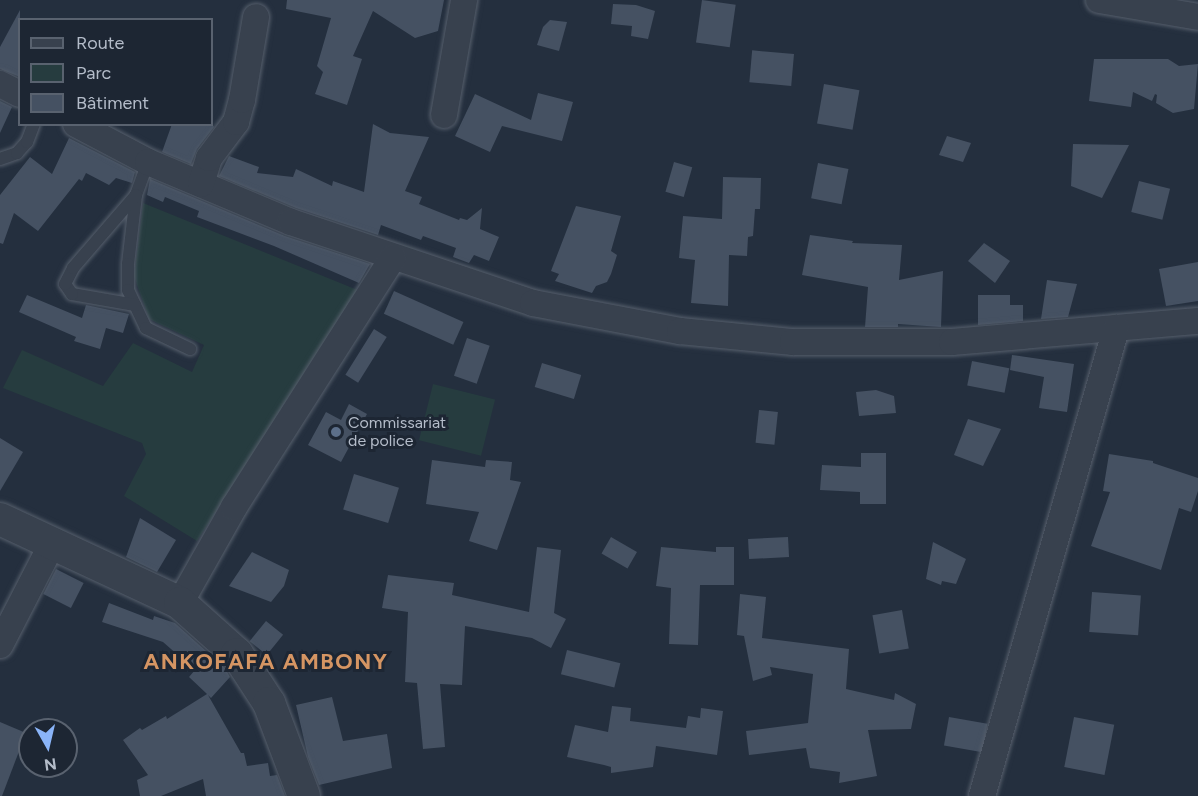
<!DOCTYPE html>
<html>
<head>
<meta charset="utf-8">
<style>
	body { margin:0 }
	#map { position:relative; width:1198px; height:796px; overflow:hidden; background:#242f3e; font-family:Figtree,sans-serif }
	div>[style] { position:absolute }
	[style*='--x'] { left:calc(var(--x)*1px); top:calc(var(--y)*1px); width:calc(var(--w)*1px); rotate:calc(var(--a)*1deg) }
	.green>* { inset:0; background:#263c3f; transform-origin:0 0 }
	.building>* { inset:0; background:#455162; transform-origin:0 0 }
	.roads { filter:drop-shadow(0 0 2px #565f6c) drop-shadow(0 0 2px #565f6c) }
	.service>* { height:12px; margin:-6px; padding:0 6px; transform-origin:6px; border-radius:6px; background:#38414e }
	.minor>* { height:26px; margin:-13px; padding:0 13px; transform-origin:13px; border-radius:13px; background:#38414e }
	.tertiary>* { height:32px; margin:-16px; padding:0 16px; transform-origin:16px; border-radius:16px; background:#38414e }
	.dots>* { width:16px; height:16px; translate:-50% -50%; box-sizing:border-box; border:3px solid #1d2633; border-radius:50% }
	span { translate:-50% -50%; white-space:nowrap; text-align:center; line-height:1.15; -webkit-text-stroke:6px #1d2633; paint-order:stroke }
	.poi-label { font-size:16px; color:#b4bcc9 }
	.left { translate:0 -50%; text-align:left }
	.district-label { font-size:22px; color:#d59563; font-weight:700; letter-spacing:1.5px }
	.legend { position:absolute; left:18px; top:18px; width:195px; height:108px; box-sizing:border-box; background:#1d2633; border:2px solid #59626f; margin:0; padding:8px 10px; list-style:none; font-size:18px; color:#b4bcc9 }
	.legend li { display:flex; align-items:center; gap:12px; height:30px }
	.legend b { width:30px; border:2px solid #59626f }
	.north { position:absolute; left:18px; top:718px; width:60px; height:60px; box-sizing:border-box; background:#1d2633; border:2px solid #59626f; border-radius:50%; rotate:172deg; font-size:16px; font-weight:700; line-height:24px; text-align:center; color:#b4bcc9 }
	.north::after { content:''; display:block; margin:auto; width:21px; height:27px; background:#8ab4f8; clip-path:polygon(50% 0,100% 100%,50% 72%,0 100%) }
</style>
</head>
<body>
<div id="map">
	<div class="green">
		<i style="clip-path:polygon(143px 203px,360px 291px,197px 541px,124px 496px,146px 454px,142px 443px,3px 388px,22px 350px,103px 386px,133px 343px,192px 372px,204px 345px,149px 319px,134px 276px)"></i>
		<i style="left:433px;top:384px;width:64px;height:58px;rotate:14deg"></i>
	</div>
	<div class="building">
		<i style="clip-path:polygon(287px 0,444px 0,438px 31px,415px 38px,373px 11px,353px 56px,362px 59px,347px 105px,315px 94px,323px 72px,317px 66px,331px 18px,286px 9px)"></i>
		<i style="left:702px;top:0;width:34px;height:43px;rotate:8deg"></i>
		<i style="clip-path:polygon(613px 4px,636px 5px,655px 11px,648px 39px,631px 36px,632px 26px,611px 24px)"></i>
		<i style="clip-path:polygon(20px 10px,20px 77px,0 69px,0 47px)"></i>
		<i style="clip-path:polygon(550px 20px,567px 22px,559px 51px,537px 45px,543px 27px)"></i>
		<i style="left:794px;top:54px;width:32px;height:42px;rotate:95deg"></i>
		<i style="clip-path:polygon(1094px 59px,1168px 59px,1179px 66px,1198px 64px,1194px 109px,1173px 113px,1156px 103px,1157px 95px,1155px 94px,1152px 101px,1133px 92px,1131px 107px,1089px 101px)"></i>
		<i style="left:824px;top:84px;width:36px;height:40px;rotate:10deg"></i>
		<i style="clip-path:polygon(538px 93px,573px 102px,562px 141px,502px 126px,490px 152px,455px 136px,475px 94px,531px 120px)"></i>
		<i style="clip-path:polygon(0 101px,12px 107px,0 133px)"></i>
		<i style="clip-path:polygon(172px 124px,212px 124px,214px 127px,197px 149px,191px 164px,162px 152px)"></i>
		<i style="clip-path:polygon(373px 124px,390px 133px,429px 137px,405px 191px,422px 197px,419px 204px,459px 220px,460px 218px,467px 220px,482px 208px,480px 229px,499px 237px,489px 261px,474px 255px,469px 263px,453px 257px,456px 248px,423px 236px,421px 240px,381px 225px,378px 235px,296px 208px,219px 176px,229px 156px,259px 167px,257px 173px,293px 177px,296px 169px,332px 186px,333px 181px,364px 192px)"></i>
		<i style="clip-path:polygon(947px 136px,971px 143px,963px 162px,939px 155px)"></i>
		<i style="clip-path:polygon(69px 138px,135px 172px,132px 183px,116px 178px,109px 185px,86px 173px,82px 181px,79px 179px,38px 231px,14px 213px,3px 244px,0 243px,0 195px,30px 157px,52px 174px)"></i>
		<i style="clip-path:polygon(1073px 144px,1129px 145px,1102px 198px,1071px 186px)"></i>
		<i style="left:674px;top:162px;width:19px;height:31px;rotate:16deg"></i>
		<i style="left:818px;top:163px;width:31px;height:36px;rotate:11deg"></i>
		<i style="clip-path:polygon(723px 177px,761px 178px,760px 209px,755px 209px,753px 236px,748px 237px,747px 256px,729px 255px,728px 306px,691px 303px,695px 260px,679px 258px,683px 216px,722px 219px)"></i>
		<i style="clip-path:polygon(150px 179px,285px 236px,370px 264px,359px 283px,274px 246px,197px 217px,199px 211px,165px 197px,163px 202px,147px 195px)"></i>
		<i style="left:1139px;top:181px;width:32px;height:32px;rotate:14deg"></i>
		<i style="clip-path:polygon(576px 206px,621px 216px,611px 251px,617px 255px,611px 274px,607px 282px,596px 286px,592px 293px,555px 281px,559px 274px,551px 271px)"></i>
		<i style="clip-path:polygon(810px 235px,853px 241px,852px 243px,902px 245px,899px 280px,943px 271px,941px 327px,898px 324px,898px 327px,865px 327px,868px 287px,802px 275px)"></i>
		<i style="clip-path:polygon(984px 243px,1010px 261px,995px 283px,968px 261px)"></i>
		<i style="clip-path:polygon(1198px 262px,1198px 301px,1166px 306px,1159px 269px)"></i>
		<i style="clip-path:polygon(1047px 280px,1077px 284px,1068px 317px,1041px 319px)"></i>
		<i style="left:394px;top:291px;width:76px;height:25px;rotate:24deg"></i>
		<i style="clip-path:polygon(27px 295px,82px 318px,86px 305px,129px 314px,123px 333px,106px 328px,100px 349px,74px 341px,76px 337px,19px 312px)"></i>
		<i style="clip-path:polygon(978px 295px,1010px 295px,1010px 305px,1023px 305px,1023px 321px,978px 325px)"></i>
		<i style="left:374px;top:329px;width:15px;height:54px;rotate:32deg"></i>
		<i style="left:467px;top:338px;width:24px;height:40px;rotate:19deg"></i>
		<i style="clip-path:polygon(1012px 355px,1074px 364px,1067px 412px,1039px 408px,1044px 377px,1010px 370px)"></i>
		<i style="left:972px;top:361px;width:38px;height:25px;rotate:11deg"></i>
		<i style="left:542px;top:363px;width:41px;height:25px;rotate:17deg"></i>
		<i style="clip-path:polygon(876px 390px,894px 396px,896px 413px,859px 416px,856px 392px)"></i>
		<i style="clip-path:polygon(349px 404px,367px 414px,341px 462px,308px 445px,326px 412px,341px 420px)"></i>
		<i style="left:759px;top:410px;width:19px;height:33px;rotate:6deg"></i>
		<i style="clip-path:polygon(968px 419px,1001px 429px,983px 466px,954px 455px)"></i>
		<i style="clip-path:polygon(0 438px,23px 452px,0 491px)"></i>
		<i style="clip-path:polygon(861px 453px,886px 453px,886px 504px,860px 504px,860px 492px,820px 490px,822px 465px,861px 467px)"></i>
		<i style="clip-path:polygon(1109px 454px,1153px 461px,1153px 463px,1198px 478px,1198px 491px,1191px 512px,1179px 508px,1161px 570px,1091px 546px,1110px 492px,1103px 491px)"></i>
		<i style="clip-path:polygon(432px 460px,485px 467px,486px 460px,512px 462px,510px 480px,521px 482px,497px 550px,469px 541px,479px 512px,426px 504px)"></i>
		<i style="left:354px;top:474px;width:47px;height:37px;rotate:17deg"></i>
		<i style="clip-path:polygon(140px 518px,176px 540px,157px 572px,126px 557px)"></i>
		<i style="left:611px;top:537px;width:30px;height:19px;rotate:30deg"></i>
		<i style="left:788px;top:537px;width:20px;height:40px;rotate:87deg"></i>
		<i style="clip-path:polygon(933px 542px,966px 559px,956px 584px,942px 581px,941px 585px,926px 579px)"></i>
		<i style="clip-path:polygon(537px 547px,561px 550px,554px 613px,566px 619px,551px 648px,532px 638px,465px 626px,462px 685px,440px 684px,445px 747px,423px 749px,417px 683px,405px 682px,408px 612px,382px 608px,388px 575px,454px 583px,452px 595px,529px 612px)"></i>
		<i style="clip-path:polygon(661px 547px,716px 552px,716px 547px,734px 547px,734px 585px,700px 585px,698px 645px,669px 644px,671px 588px,656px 586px)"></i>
		<i style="clip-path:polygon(252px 552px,289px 570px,284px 586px,271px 602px,229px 586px)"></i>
		<i style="left:56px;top:569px;width:31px;height:28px;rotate:27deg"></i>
		<i style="left:1092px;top:592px;width:49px;height:40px;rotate:4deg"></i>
		<i style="clip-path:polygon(740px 594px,766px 597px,762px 638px,849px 649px,846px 689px,894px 700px,895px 693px,916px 704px,911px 729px,868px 730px,877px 776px,839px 783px,840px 772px,810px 768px,806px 748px,749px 755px,746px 731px,808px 723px,813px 674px,770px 667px,772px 675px,753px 681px,744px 636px,737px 635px)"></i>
		<i style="clip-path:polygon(109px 603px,153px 620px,154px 616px,175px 623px,225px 668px,230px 677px,211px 698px,208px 695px,241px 753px,244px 753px,247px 766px,268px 763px,270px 776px,277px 775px,285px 796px,206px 796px,203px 779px,161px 796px,140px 796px,137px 780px,148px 775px,123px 740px,140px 728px,142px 730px,166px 716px,167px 719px,207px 694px,189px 677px,195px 670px,163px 642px,102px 622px)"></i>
		<i style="left:902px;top:610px;width:39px;height:30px;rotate:80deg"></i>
		<i style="left:266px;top:621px;width:22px;height:26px;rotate:39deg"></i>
		<i style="left:567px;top:650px;width:55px;height:25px;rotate:14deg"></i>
		<i style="clip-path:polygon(332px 697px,343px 741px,387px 734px,392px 768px,319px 785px,308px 757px,296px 705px)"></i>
		<i style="clip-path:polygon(612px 706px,631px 708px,630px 721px,686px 728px,688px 716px,700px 718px,701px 708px,723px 711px,717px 755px,656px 746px,653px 767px,611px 773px,611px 767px,604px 765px,567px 757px,575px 725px,608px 732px)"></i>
		<i style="left:949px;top:717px;width:39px;height:29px;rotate:10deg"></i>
		<i style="left:1074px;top:717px;width:41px;height:51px;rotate:11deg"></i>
		<i style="clip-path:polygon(0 722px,26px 733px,2px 796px,0 796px)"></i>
	</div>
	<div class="roads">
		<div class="service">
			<i style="--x:0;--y:159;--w:18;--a:-19"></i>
			<i style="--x:17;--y:153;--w:15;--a:-48"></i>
			<i style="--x:27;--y:142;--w:19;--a:-69"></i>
			<i style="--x:148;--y:162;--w:35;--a:110"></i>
			<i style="--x:136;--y:195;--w:69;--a:96.6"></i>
			<i style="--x:128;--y:264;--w:26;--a:90"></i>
			<i style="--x:128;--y:290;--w:42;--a:64.7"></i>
			<i style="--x:146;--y:328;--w:49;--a:25.5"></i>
			<i style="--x:135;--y:305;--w:64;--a:-170.1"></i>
			<i style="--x:72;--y:294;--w:12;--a:-125"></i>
			<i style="--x:65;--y:284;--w:18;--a:-63"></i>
			<i style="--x:73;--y:268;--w:96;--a:-49.2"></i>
		</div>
		<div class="minor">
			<i style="--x:1099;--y:0;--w:100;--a:9.7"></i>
			<i style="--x:0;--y:84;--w:22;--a:27"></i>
			<i style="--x:444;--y:115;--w:117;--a:-80.1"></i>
			<i style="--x:76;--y:124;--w:81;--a:27.8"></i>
			<i style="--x:148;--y:162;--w:155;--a:22.8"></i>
			<i style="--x:291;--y:222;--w:255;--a:18.5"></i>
			<i style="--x:533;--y:303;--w:150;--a:10.8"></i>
			<i style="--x:680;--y:331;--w:114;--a:5.6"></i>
			<i style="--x:793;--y:342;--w:159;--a:0"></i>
			<i style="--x:952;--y:342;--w:247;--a:-4.9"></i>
			<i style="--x:201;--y:184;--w:27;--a:-73"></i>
			<i style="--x:209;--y:158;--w:45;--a:-53.1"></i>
			<i style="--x:236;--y:122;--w:23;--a:-75"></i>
			<i style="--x:242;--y:100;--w:84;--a:-80.4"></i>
			<i style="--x:180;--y:603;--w:110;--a:-60.6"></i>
			<i style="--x:234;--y:507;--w:296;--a:-57.5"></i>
			<i style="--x:0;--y:645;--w:114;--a:-62.8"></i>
			<i style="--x:982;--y:796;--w:487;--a:-74"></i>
		</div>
		<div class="tertiary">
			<i style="--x:0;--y:519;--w:199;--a:25"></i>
			<i style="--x:180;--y:603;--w:76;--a:41.8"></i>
			<i style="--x:237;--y:654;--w:59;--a:56.9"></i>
			<i style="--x:269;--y:703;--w:99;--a:69.4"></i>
		</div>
	</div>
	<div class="dots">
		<i style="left:336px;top:432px;background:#5c6f8a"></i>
	</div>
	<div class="poi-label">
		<span class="left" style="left:348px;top:432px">Commissariat<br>de police</span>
	</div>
	<div class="district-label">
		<span style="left:266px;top:662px">ANKOFAFA AMBONY</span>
	</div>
	<ul class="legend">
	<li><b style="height:8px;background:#38414e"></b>Route</li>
	<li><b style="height:16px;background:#263c3f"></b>Parc</li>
	<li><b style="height:16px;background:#455162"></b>Bâtiment</li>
	</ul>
	<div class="north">N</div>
</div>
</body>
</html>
